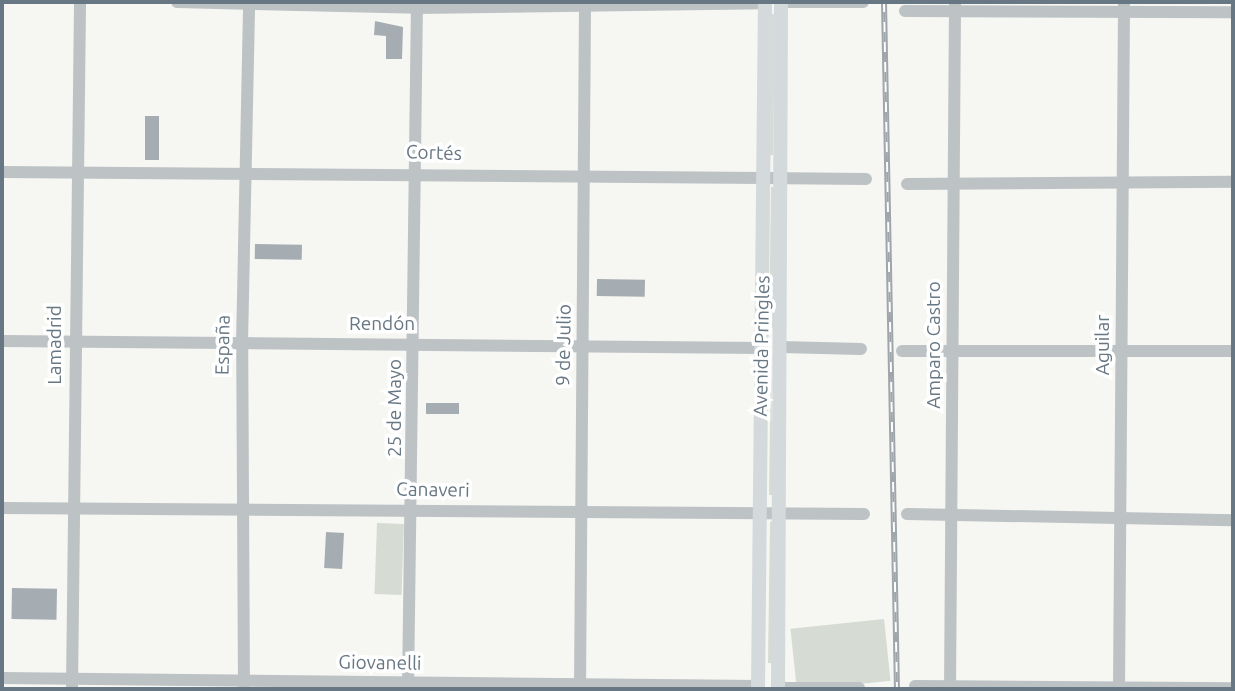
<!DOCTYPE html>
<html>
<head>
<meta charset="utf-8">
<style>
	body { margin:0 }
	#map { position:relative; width:1235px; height:691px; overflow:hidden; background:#f6f6f3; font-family:Ubuntu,sans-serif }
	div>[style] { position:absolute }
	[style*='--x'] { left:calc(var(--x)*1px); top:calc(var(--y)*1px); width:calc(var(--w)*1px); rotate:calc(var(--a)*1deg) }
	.green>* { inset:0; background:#d6dbd3; transform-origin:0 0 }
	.building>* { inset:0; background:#a5adb3; transform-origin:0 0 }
	.minor>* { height:12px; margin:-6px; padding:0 6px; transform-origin:6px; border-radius:6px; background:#bdc2c5 }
	.major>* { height:14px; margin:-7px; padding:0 7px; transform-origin:7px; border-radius:7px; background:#d4d9dc }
	.rail>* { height:6px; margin-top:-3px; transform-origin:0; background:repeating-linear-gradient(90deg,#fff 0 10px,#9fa6ab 0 20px); box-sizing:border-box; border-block:2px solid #9fa6ab }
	span { translate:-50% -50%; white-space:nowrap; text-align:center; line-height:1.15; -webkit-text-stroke:7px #fff; paint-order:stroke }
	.street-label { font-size:19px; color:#677783 }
	.frame { position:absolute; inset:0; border:4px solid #677783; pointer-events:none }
</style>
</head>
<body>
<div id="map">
	<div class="green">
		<i style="clip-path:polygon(771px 14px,775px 14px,773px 155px,770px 155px)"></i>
		<i style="clip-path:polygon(771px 187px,774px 187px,773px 328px,769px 328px)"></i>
		<i style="clip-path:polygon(771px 353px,773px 495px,769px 495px)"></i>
		<i style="clip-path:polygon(773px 521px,772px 663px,768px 663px,770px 522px)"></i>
		<i style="left:377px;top:523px;width:27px;height:71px;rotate:2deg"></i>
		<i style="left:884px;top:619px;width:62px;height:94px;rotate:84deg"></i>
	</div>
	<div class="building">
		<i style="clip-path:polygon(375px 21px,403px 27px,402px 59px,386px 59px,386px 36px,374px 35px)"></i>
		<i style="left:159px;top:116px;width:44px;height:14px;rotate:90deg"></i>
		<i style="left:255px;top:244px;width:47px;height:15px;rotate:1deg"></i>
		<i style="left:597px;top:279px;width:48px;height:17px;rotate:1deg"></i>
		<i style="left:426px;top:403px;width:33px;height:11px"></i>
		<i style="left:344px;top:533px;width:36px;height:18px;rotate:93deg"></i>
		<i style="left:12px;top:588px;width:45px;height:31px;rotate:1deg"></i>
	</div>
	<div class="minor">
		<i style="--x:177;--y:2;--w:240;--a:1.4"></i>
		<i style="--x:417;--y:8;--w:348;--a:-0.8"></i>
		<i style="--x:781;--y:2;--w:82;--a:0"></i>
		<i style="--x:905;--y:11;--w:328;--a:0.2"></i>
		<i style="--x:2;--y:172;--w:864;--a:0.46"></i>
		<i style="--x:907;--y:184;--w:326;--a:-0.4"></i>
		<i style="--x:2;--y:341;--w:760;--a:0.53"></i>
		<i style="--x:781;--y:347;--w:80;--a:1.4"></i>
		<i style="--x:902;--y:351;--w:331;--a:0"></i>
		<i style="--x:2;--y:508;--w:862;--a:0.4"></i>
		<i style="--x:907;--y:514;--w:326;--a:1.1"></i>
		<i style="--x:2;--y:678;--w:755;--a:0.61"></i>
		<i style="--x:915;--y:686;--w:318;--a:0.4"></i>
		<i style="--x:778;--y:688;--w:81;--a:0"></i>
		<i style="--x:72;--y:689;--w:687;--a:-89.33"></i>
		<i style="--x:244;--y:689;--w:345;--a:-90.3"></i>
		<i style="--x:242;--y:344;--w:342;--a:-88.8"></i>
		<i style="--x:408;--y:689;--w:687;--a:-89.25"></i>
		<i style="--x:580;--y:689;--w:687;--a:-89.58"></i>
		<i style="--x:950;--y:689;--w:687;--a:-89.58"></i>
		<i style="--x:1119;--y:689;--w:687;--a:-89.58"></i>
	</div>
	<div class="major">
		<i style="--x:758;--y:689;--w:687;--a:-89.42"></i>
		<i style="--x:778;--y:689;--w:687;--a:-89.75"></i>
	</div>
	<div class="rail">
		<i style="--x:884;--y:2;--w:687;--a:88.92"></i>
	</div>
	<div class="street-label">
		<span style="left:434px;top:153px;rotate:2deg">Cortés</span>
		<span style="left:382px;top:324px">Rendón</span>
		<span style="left:55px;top:345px;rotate:-90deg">Lamadrid</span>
		<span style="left:223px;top:345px;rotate:-89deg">España</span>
		<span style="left:564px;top:345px;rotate:-89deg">9 de Julio</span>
		<span style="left:934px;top:345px;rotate:-90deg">Amparo Castro</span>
		<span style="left:1103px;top:345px;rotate:-90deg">Aguilar</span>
		<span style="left:762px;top:346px;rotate:-89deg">Avenida Pringles</span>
		<span style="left:395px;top:408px;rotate:-90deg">25 de Mayo</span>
		<span style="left:433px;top:490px;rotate:1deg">Canaveri</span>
		<span style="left:380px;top:663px;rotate:1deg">Giovanelli</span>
	</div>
	<div class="frame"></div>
</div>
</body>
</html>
